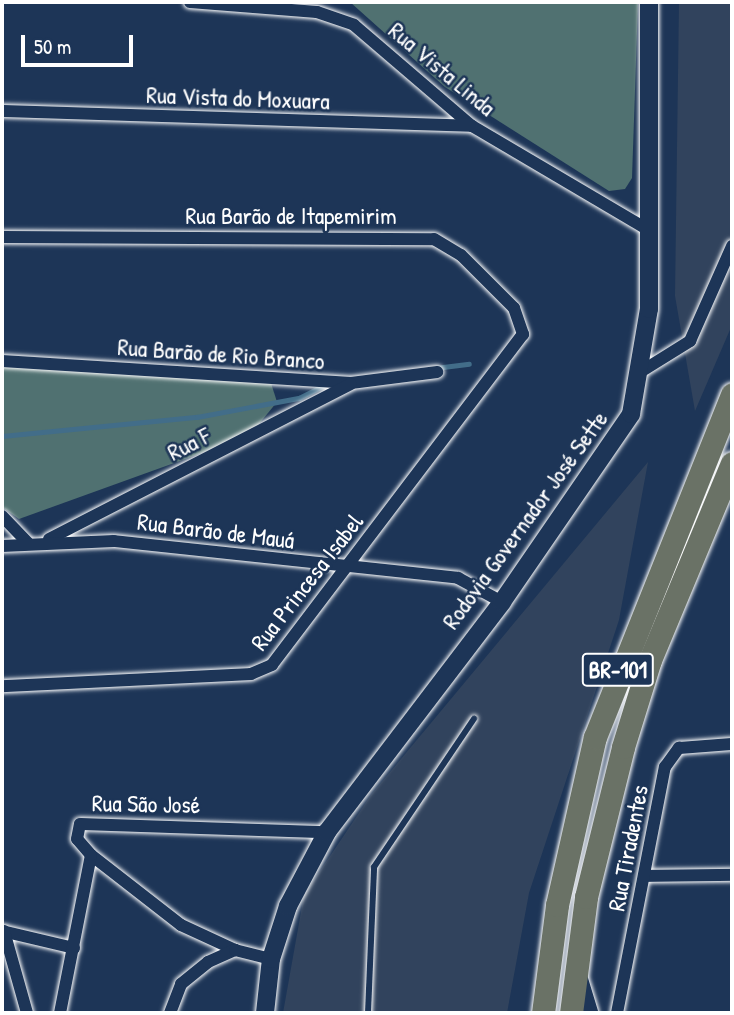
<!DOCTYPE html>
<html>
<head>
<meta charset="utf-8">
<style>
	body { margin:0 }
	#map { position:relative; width:734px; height:1015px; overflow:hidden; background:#1d3557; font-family:"Patrick Hand",sans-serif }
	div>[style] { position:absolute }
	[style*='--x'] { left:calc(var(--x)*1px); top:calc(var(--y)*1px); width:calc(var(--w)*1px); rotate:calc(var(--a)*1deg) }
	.built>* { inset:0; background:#31435d }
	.green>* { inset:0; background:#507171 }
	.stream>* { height:4.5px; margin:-2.25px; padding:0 2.25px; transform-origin:2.25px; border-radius:2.25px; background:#426d89 }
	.roads { filter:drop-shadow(0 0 2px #fff) drop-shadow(0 0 2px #fff) }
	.lane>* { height:6px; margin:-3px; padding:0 3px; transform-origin:3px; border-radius:3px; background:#1d3557 }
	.street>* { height:12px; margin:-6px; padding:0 6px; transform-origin:6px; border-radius:6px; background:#1d3557 }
	.secondary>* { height:18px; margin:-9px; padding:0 9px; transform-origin:9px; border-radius:9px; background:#1d3557 }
	.highway>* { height:23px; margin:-11.5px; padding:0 11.5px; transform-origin:11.5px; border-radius:11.5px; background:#6a7266 }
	span { translate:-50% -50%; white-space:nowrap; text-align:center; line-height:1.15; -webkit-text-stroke:5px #1d3557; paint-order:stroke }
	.shield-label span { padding:2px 5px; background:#1d3557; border:2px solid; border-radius:5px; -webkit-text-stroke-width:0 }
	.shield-label { font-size:23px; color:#fff; font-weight:700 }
	.street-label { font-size:24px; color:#fff }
	.frame { position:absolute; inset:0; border:4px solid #fff; pointer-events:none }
	.scale { position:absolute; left:21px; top:35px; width:112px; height:32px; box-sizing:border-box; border:4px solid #fff; border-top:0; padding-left:9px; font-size:21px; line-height:24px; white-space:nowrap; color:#fff; -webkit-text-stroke:5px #1d3557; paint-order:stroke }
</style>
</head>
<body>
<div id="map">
	<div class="built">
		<i style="clip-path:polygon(679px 2px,732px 2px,732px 325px,695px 411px,675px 296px)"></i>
		<i style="clip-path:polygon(648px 462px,619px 620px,529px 893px,507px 1013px,283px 1013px,304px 895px,371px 795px)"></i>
	</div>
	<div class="green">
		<i style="clip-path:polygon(350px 2px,638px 2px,632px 178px,625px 189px,609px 191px,445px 87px)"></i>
		<i style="clip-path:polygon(2px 367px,271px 383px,277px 402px,249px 436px,19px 519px,2px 507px)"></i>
	</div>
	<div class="stream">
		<i style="--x:435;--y:368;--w:34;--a:-7"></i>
		<i style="--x:2;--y:436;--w:196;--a:-5.6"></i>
		<i style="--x:197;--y:417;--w:104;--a:-10.6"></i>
		<i style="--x:299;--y:398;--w:30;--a:-27"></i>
	</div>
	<div class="roads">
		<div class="lane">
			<i style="--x:368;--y:1013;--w:146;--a:-87.6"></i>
			<i style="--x:374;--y:867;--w:179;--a:-56"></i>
		</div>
		<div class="street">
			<i style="--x:190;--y:2;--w:127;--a:4.5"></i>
			<i style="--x:317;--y:12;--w:39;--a:19"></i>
			<i style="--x:354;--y:25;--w:155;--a:40.6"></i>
			<i style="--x:472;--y:126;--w:203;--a:30.5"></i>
			<i style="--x:2;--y:111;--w:470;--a:1.8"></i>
			<i style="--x:2;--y:237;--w:432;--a:0.3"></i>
			<i style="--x:434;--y:239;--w:31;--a:31"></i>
			<i style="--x:461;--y:255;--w:75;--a:45"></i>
			<i style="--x:514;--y:308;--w:28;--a:71"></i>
			<i style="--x:523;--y:334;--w:415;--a:127.2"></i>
			<i style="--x:272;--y:665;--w:23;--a:157"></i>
			<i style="--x:251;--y:674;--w:249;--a:177.2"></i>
			<i style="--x:2;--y:361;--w:350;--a:3.6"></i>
			<i style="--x:351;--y:383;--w:87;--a:-7.3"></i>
			<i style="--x:642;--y:371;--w:57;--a:-32"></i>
			<i style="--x:690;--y:341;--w:104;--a:-66.1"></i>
			<i style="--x:2;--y:516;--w:37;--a:46"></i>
			<i style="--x:49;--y:539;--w:339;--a:-27.2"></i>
			<i style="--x:2;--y:546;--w:112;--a:-2.6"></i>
			<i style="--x:114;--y:541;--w:346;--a:6.1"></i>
			<i style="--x:458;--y:578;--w:50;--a:28.6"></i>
			<i style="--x:91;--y:855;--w:114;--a:37.9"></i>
			<i style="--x:181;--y:925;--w:60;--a:24.8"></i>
			<i style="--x:644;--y:876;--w:88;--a:-0.7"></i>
			<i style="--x:2;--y:931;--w:74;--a:13.3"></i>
			<i style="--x:4;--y:931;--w:85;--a:74.3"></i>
			<i style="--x:60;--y:1013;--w:161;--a:-78.9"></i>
			<i style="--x:91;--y:855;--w:21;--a:-131"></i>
			<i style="--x:77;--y:839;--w:15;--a:-79"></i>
			<i style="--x:80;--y:824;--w:247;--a:1.9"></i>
			<i style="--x:170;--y:1013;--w:31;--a:-69"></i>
			<i style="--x:181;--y:984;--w:35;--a:-39"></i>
			<i style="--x:208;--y:962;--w:30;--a:-24"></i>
			<i style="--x:235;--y:950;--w:37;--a:14"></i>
			<i style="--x:617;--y:1013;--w:251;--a:-79"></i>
			<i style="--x:665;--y:767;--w:24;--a:-54"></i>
			<i style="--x:679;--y:748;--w:53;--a:-4.3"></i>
		</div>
		<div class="secondary">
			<i style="--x:578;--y:976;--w:39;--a:73"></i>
			<i style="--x:265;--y:1013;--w:54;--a:-83.7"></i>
			<i style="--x:271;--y:959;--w:56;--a:-72.2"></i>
			<i style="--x:288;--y:906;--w:84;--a:-62.2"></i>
			<i style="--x:327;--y:832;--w:289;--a:-52.7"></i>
			<i style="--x:502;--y:602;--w:228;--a:-55.5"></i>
			<i style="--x:631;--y:414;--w:107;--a:-80.3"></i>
			<i style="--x:649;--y:309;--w:307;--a:-90"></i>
		</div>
		<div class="highway">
			<i style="--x:543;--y:1013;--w:109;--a:-82.6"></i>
			<i style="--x:557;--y:905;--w:172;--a:-77.3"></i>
			<i style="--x:595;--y:737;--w:369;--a:-68.2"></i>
			<i style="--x:571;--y:1013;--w:117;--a:-82.6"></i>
			<i style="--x:586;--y:897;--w:154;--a:-76.1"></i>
			<i style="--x:623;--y:747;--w:91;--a:-72.8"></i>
			<i style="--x:650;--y:660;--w:213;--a:-67.4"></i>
		</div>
	</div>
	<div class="shield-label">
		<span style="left:618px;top:670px">BR-101</span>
	</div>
	<div class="street-label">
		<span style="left:442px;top:69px;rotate:40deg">Rua Vista Linda</span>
		<span style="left:238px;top:98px;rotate:2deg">Rua Vista do Moxuara</span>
		<span style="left:291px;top:216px">Rua Barão de Itapemirim</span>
		<span style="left:221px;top:354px;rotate:4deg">Rua Barão de Rio Branco</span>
		<span style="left:189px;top:444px;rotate:-27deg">Rua F</span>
		<span style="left:525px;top:520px;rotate:-54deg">Rodovia Governador José Sette</span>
		<span style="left:216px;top:531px;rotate:7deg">Rua Barão de Mauá</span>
		<span style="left:307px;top:582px;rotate:-52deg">Rua Princesa Isabel</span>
		<span style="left:146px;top:804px;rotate:1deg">Rua São José</span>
		<span style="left:628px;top:848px;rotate:-79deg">Rua Tiradentes</span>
	</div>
	<div class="frame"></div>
	<div class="scale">50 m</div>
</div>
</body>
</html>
